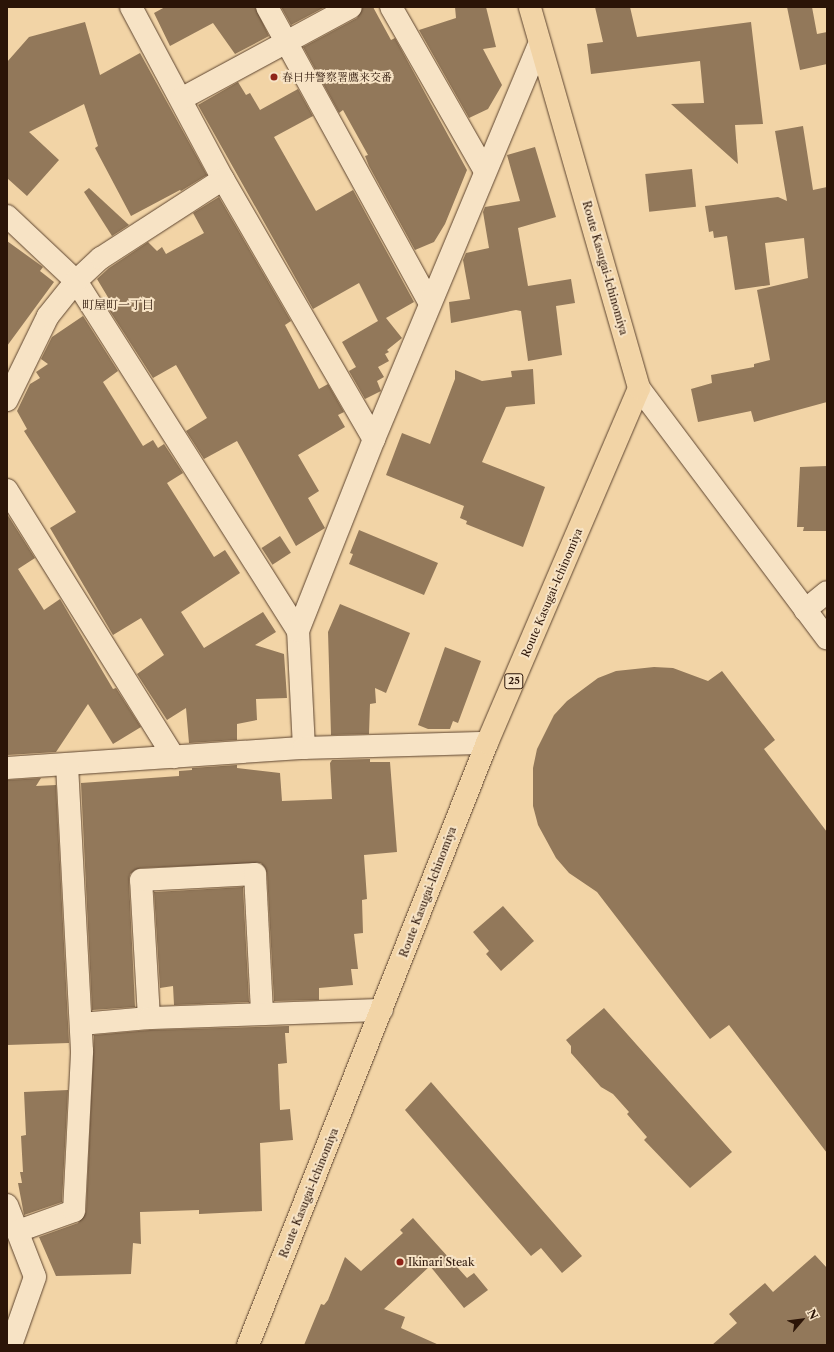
<!DOCTYPE html>
<html>
<head>
<meta charset="utf-8">
<style>
	body { margin:0 }
	#map { position:relative; width:834px; height:1352px; overflow:hidden; background:#f2d4a6; font-family:"Libre Caslon Text","Noto Serif JP",serif }
	div>[style] { position:absolute }
	[style*='--x'] { left:calc(var(--x)*1px); top:calc(var(--y)*1px); width:calc(var(--w)*1px); rotate:calc(var(--a)*1deg) }
	.building>* { inset:0; background:#92785a; transform-origin:0 0 }
	.roads { filter:drop-shadow(0 0 1px #5d442f) drop-shadow(0 0 1px #5d442f) }
	.street>* { height:22px; margin:-11px; padding:0 11px; transform-origin:11px; border-radius:11px; background:#f7e3c5 }
	.secondary>* { height:22px; margin:-11px; padding:0 11px; transform-origin:11px; border-radius:11px; background:#f7e3c5 }
	.primary>* { height:22px; margin:-11px; padding:0 11px; transform-origin:11px; border-radius:11px; background:#f2d4a6 }
	.dots>* { width:11px; height:11px; translate:-50% -50%; box-sizing:border-box; border:2px solid #f7e3c5; border-radius:50% }
	span { translate:-50% -50%; white-space:nowrap; text-align:center; line-height:1.15; -webkit-text-stroke:4px #f7e3c5; paint-order:stroke }
	.shield-label span { padding:1px 3px; background:#f7e3c5; border:1px solid; border-radius:3px; -webkit-text-stroke-width:0 }
	.shield-label { font-size:10px; color:#2b1407; font-weight:700 }
	.poi-label { font-size:11px; color:#2b1407 }
	.left { translate:0 -50%; text-align:left }
	.street-label { font-size:11px; color:#2b1407 }
	.neighbourhood-label { font-size:12px; color:#2b1407 }
	.frame { position:absolute; inset:0; border:8px solid #2b1407; pointer-events:none }
	.north { position:absolute; left:782px; top:1300px; width:40px; height:40px; -webkit-text-stroke:3px #f7e3c5; paint-order:stroke; rotate:62deg; font-size:11px; font-weight:700; line-height:16px; text-align:center; color:#2b1407 }
	.north::after { content:''; display:block; margin:auto; width:14px; height:18px; background:#2b1407; clip-path:polygon(50% 0,100% 100%,50% 72%,0 100%) }
</style>
</head>
<body>
<div id="map">
	<div class="building">
		<i style="clip-path:polygon(165px 7px,255px 7px,269px 36px,235px 54px,213px 23px,170px 46px,154px 13px)"></i>
		<i style="clip-path:polygon(281px 7px,325px 7px,291px 25px)"></i>
		<i style="clip-path:polygon(363px 7px,373px 7px,391px 40px,395px 38px,467px 170px,445px 224px,434px 242px,415px 250px,369px 166px,365px 156px,368px 155px,343px 110px,339px 113px,303px 47px,357px 18px)"></i>
		<i style="clip-path:polygon(455px 7px,486px 7px,496px 47px,483px 49px,502px 85px,488px 109px,469px 118px,419px 30px,456px 18px)"></i>
		<i style="clip-path:polygon(595px 7px,630px 7px,637px 37px,751px 22px,763px 124px,735px 125px,738px 164px,671px 104px,704px 103px,700px 61px,591px 74px,587px 44px,603px 42px)"></i>
		<i style="clip-path:polygon(787px 7px,812px 7px,817px 34px,827px 32px,827px 64px,800px 70px)"></i>
		<i style="clip-path:polygon(85px 22px,100px 75px,140px 53px,207px 175px,181px 191px,180px 190px,131px 216px,95px 148px,98px 146px,84px 104px,29px 132px,59px 160px,27px 196px,7px 178px,7px 62px,29px 37px)"></i>
		<i style="clip-path:polygon(238px 82px,246px 95px,250px 93px,260px 110px,298px 89px,313px 116px,274px 137px,316px 211px,353px 190px,414px 302px,386px 318px,402px 338px,387px 350px,389px 352px,385px 354px,389px 361px,378px 367px,384px 377px,377px 381px,381px 391px,365px 399px,349px 371px,356px 367px,342px 342px,378px 321px,359px 283px,313px 309px,198px 105px)"></i>
		<i style="clip-path:polygon(803px 126px,813px 190px,827px 187px,827px 402px,754px 422px,751px 411px,698px 422px,691px 389px,712px 383px,711px 375px,754px 367px,754px 364px,770px 360px,757px 290px,808px 278px,804px 238px,765px 243px,770px 285px,735px 290px,727px 236px,714px 238px,713px 231px,709px 232px,705px 206px,778px 197px,787px 201px,775px 131px)"></i>
		<i style="clip-path:polygon(535px 147px,556px 217px,518px 228px,528px 286px,571px 279px,575px 303px,556px 306px,562px 355px,528px 361px,521px 311px,516px 310px,451px 323px,449px 302px,470px 299px,463px 260px,466px 253px,489px 248px,483px 212px,485px 207px,520px 201px,507px 155px)"></i>
		<i style="left:692px;top:169px;width:38px;height:47px;rotate:84deg"></i>
		<i style="clip-path:polygon(89px 188px,129px 225px,112px 236px,84px 192px)"></i>
		<i style="clip-path:polygon(219px 197px,291px 321px,285px 325px,319px 389px,328px 384px,344px 412px,338px 415px,345px 427px,298px 455px,319px 491px,308px 498px,325px 528px,296px 546px,237px 441px,204px 459px,186px 431px,207px 418px,176px 365px,153px 378px,104px 302px,109px 299px,97px 279px,109px 268px,148px 242px,157px 251px,162px 247px,166px 254px,204px 233px,193px 213px)"></i>
		<i style="clip-path:polygon(7px 241px,43px 267px,40px 271px,54px 282px,7px 346px)"></i>
		<i style="clip-path:polygon(83px 316px,118px 371px,103px 382px,143px 446px,153px 440px,158px 448px,164px 444px,183px 473px,167px 483px,214px 557px,225px 550px,240px 573px,181px 612px,204px 648px,263px 612px,276px 632px,255px 645px,284px 654px,287px 698px,256px 699px,257px 720px,237px 724px,237px 740px,189px 743px,186px 708px,167px 720px,137px 674px,164px 655px,141px 618px,113px 635px,50px 528px,76px 512px,24px 431px,27px 429px,17px 411px,30px 384px,40px 378px,36px 372px,48px 364px,41px 359px,52px 337px)"></i>
		<i style="clip-path:polygon(533px 369px,535px 404px,506px 407px,482px 462px,545px 487px,523px 547px,466px 524px,467px 521px,460px 518px,464px 506px,386px 475px,402px 433px,430px 444px,455px 379px,455px 370px,482px 381px,512px 377px,511px 371px)"></i>
		<i style="clip-path:polygon(827px 466px,827px 531px,803px 531px,804px 527px,797px 527px,800px 467px)"></i>
		<i style="clip-path:polygon(7px 514px,35px 558px,18px 569px,44px 610px,60px 599px,113px 689px,116px 688px,141px 727px,113px 744px,88px 704px,56px 752px,7px 755px)"></i>
		<i style="clip-path:polygon(359px 530px,438px 563px,424px 595px,349px 564px,353px 554px,350px 553px)"></i>
		<i style="left:280px;top:536px;width:20px;height:22px;rotate:57deg"></i>
		<i style="clip-path:polygon(340px 604px,410px 633px,386px 693px,375px 688px,376px 703px,370px 704px,369px 734px,331px 735px,328px 632px)"></i>
		<i style="clip-path:polygon(445px 647px,481px 661px,458px 723px,453px 721px,450px 729px,428px 729px,418px 725px)"></i>
		<i style="clip-path:polygon(654px 667px,673px 668px,708px 681px,722px 671px,775px 740px,764px 749px,827px 832px,827px 1153px,729px 1025px,710px 1039px,597px 892px,569px 873px,556px 858px,538px 825px,533px 806px,533px 768px,537px 749px,554px 715px,567px 701px,598px 678px,616px 671px)"></i>
		<i style="clip-path:polygon(370px 759px,370px 762px,390px 762px,397px 852px,364px 855px,367px 899px,362px 900px,363px 933px,354px 934px,358px 969px,351px 969px,353px 985px,319px 988px,319px 1000px,274px 1001px,267px 873px,261px 863px,140px 868px,130px 874px,129px 881px,135px 1007px,92px 1010px,81px 783px,179px 776px,179px 771px,192px 770px,192px 768px,237px 765px,237px 768px,280px 773px,282px 801px,332px 799px,330px 763px,332px 760px)"></i>
		<i style="clip-path:polygon(41px 778px,36px 786px,56px 785px,69px 1043px,7px 1045px,7px 788px,8px 780px)"></i>
		<i style="clip-path:polygon(243px 887px,249px 1002px,174px 1005px,173px 986px,160px 988px,154px 892px)"></i>
		<i style="clip-path:polygon(503px 906px,534px 941px,501px 971px,486px 954px,489px 951px,473px 932px)"></i>
		<i style="clip-path:polygon(604px 1008px,732px 1152px,690px 1188px,644px 1140px,647px 1137px,627px 1114px,629px 1112px,613px 1094px,601px 1087px,571px 1053px,571px 1046px,566px 1040px)"></i>
		<i style="clip-path:polygon(289px 1026px,289px 1033px,285px 1033px,287px 1063px,278px 1064px,280px 1110px,290px 1109px,293px 1140px,260px 1143px,262px 1211px,199px 1214px,199px 1210px,140px 1212px,141px 1244px,133px 1243px,131px 1274px,56px 1276px,39px 1237px,78px 1223px,86px 1212px,94px 1035px,150px 1030px)"></i>
		<i style="clip-path:polygon(431px 1082px,582px 1256px,562px 1273px,541px 1248px,531px 1256px,405px 1110px)"></i>
		<i style="clip-path:polygon(68px 1090px,62px 1202px,24px 1215px,18px 1183px,22px 1183px,20px 1172px,23px 1172px,21px 1136px,26px 1135px,24px 1092px)"></i>
		<i style="clip-path:polygon(413px 1218px,467px 1278px,474px 1273px,488px 1290px,464px 1308px,430px 1266px,384px 1309px,405px 1317px,401px 1328px,439px 1345px,304px 1345px,321px 1304px,324px 1305px,328px 1300px,345px 1257px,361px 1271px,403px 1233px,400px 1230px)"></i>
		<i style="clip-path:polygon(815px 1255px,827px 1268px,827px 1345px,712px 1345px,737px 1323px,729px 1314px,765px 1283px,773px 1292px)"></i>
	</div>
	<div class="roads">
		<div class="street">
			<i style="--x:131;--y:7;--w:195;--a:61.9"></i>
			<i style="--x:223;--y:179;--w:301;--a:59.9"></i>
			<i style="--x:267;--y:7;--w:338;--a:61.2"></i>
			<i style="--x:391;--y:7;--w:189;--a:60.2"></i>
			<i style="--x:181;--y:99;--w:193;--a:-28.4"></i>
			<i style="--x:7;--y:216;--w:95;--a:43.3"></i>
			<i style="--x:76;--y:281;--w:414;--a:57.6"></i>
			<i style="--x:7;--y:400;--w:93;--a:-64"></i>
			<i style="--x:48;--y:316;--w:45;--a:-51.3"></i>
			<i style="--x:76;--y:281;--w:34;--a:-43"></i>
			<i style="--x:101;--y:258;--w:145;--a:-32.9"></i>
			<i style="--x:7;--y:490;--w:315;--a:58"></i>
			<i style="--x:805;--y:610;--w:28;--a:-39"></i>
			<i style="--x:304;--y:748;--w:117;--a:-92.9"></i>
			<i style="--x:298;--y:631;--w:206;--a:-68.4"></i>
			<i style="--x:374;--y:439;--w:429;--a:-67.3"></i>
			<i style="--x:7;--y:768;--w:298;--a:-3.9"></i>
			<i style="--x:304;--y:748;--w:183;--a:-1.6"></i>
			<i style="--x:149;--y:1018;--w:138;--a:-93.3"></i>
			<i style="--x:141;--y:880;--w:114;--a:-3"></i>
			<i style="--x:255;--y:874;--w:140;--a:87.1"></i>
			<i style="--x:81;--y:1024;--w:68;--a:-5"></i>
			<i style="--x:149;--y:1018;--w:233;--a:-2"></i>
			<i style="--x:7;--y:1205;--w:77;--a:68.7"></i>
			<i style="--x:35;--y:1277;--w:72;--a:109.4"></i>
			<i style="--x:18;--y:1231;--w:59;--a:-19.7"></i>
			<i style="--x:74;--y:1211;--w:160;--a:-87.1"></i>
			<i style="--x:82;--y:1051;--w:287;--a:-93"></i>
		</div>
		<div class="secondary">
			<i style="--x:639;--y:388;--w:313;--a:53.1"></i>
		</div>
		<div class="primary">
			<i style="--x:248;--y:1345;--w:648;--a:-68.35"></i>
			<i style="--x:487;--y:743;--w:386;--a:-66.8"></i>
			<i style="--x:639;--y:388;--w:396;--a:-106"></i>
		</div>
	</div>
	<div class="dots">
		<i style="left:274px;top:77px;background:#8f2418"></i>
		<i style="left:400px;top:1262px;background:#8f2418"></i>
	</div>
	<div class="shield-label">
		<span style="left:514px;top:681px">25</span>
	</div>
	<div class="poi-label">
		<span class="left" style="left:282px;top:77px">春日井警察署鷹来交番</span>
		<span class="left" style="left:408px;top:1262px">Ikinari Steak</span>
	</div>
	<div class="street-label">
		<span style="left:605px;top:268px;rotate:74deg">Route Kasugai-Ichinomiya</span>
		<span style="left:552px;top:593px;rotate:-67deg">Route Kasugai-Ichinomiya</span>
		<span style="left:428px;top:892px;rotate:-69deg">Route Kasugai-Ichinomiya</span>
		<span style="left:309px;top:1193px;rotate:-68deg">Route Kasugai-Ichinomiya</span>
	</div>
	<div class="neighbourhood-label">
		<span style="left:118px;top:305px">町屋町一丁目</span>
	</div>
	<div class="frame"></div>
	<div class="north">N</div>
</div>
</body>
</html>
